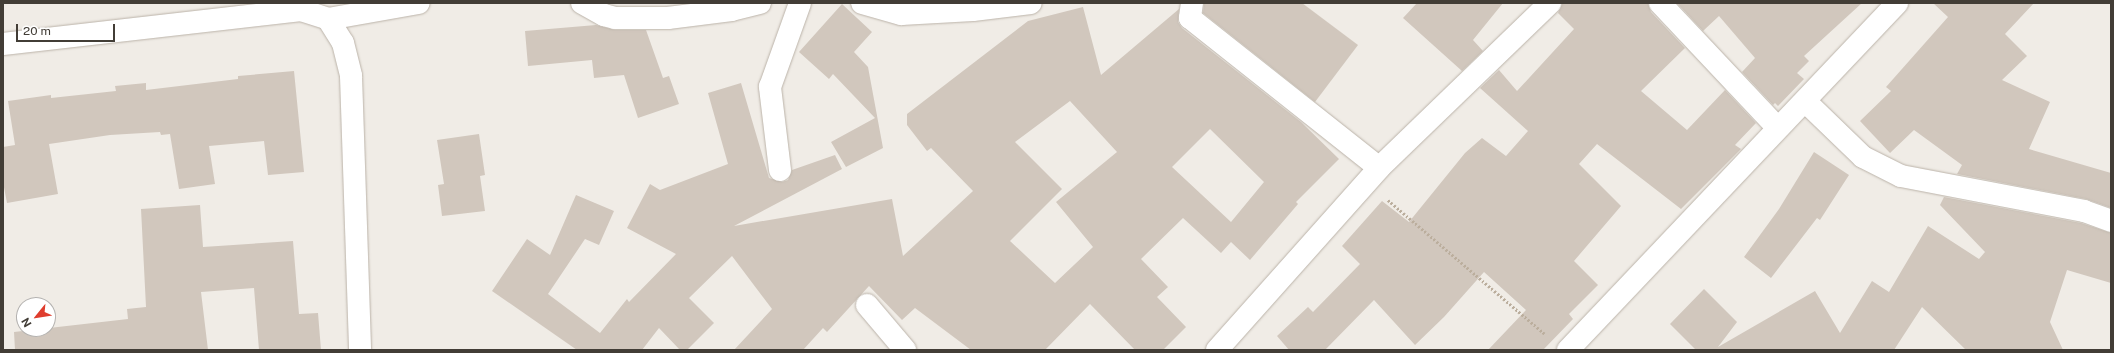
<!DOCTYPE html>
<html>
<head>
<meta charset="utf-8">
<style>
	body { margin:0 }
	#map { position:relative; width:2114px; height:353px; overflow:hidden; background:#f0ece6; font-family:"Public Sans",sans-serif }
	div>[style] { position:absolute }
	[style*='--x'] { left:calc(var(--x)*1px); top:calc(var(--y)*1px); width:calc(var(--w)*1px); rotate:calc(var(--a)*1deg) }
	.building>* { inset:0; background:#d1c7bd }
	.path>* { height:2.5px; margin-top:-1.25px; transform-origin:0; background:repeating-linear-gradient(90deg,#bbae9d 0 2px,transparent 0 4px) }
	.roads { filter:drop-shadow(0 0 1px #bbb3a9) drop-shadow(0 0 1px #bbb3a9) }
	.minor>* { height:22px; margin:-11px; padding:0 11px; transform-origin:11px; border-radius:11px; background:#fff }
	span { translate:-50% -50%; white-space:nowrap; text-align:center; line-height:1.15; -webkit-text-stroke:3.5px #fff; paint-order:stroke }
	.frame { position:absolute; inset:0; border:4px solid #423d36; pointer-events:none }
	.north { position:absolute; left:16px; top:297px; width:40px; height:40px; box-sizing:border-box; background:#fff; border:1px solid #b3b1af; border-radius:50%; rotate:240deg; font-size:11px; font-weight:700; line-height:16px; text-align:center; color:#423d36 }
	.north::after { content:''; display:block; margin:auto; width:14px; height:18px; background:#df3d2e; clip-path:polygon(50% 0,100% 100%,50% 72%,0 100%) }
	.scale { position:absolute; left:16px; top:24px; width:99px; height:18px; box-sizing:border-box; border:2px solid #423d36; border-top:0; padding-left:5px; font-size:12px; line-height:14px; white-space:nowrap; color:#423d36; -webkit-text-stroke:3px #fff; paint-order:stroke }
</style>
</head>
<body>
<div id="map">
	<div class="building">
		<i style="clip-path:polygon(1204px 3px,1302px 3px,1358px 45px,1315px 102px,1203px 13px)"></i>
		<i style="clip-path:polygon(1417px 3px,1503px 3px,1473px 40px,1483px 51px,1462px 71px,1403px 18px)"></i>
		<i style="clip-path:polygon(1562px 3px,1648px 3px,1651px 12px,1685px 48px,1641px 91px,1687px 130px,1725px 90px,1756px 123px,1735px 145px,1741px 149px,1681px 209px,1597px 144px,1579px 164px,1621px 206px,1574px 261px,1598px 285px,1569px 314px,1573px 319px,1543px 350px,1488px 350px,1526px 310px,1484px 272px,1444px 317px,1415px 345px,1374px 300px,1325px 350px,1289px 350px,1277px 336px,1308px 307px,1313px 312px,1360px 264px,1342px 246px,1382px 201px,1409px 222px,1465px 153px,1482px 138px,1506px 156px,1528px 131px,1480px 88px,1499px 70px,1517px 91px,1574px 29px,1558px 13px)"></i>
		<i style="clip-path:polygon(1677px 3px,1862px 3px,1804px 56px,1809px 61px,1797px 73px,1804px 79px,1778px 106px,1775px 103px,1773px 105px,1742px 72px,1755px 58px,1719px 16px,1703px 31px)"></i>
		<i style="clip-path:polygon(1933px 3px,2034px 3px,2005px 34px,2027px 56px,2002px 80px,2050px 102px,2029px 149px,2111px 173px,2111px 208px,2086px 199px,1957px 174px,1962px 165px,1914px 130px,1890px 153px,1860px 121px,1891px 91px,1886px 87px,1948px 17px)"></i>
		<i style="clip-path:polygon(842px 4px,872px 32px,854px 52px,868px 67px,883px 148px,846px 167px,831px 142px,875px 118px,833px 74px,829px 79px,799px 52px)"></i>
		<i style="clip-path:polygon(evenodd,1083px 7px,1101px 75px,1179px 9px,1178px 22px,1182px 28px,1301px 122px,1339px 159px,1296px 202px,1298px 204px,1250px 260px,1231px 242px,1221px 253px,1183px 218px,1141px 259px,1168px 287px,1157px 297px,1186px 327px,1163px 350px,1135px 350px,1090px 304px,1045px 350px,971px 350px,915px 308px,902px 320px,869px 286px,827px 332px,823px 328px,803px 350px,734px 350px,772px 309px,732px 256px,689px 298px,714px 323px,687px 350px,680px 350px,659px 328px,642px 350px,577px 350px,492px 291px,527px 239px,550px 255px,576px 195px,614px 211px,599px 245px,585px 239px,548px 294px,600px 333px,627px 299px,629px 302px,676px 254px,627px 228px,650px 184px,660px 190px,728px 164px,708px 93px,741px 83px,769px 178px,782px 182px,788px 180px,792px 170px,835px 155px,842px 169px,734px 226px,892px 199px,903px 256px,973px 191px,931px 148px,927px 151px,907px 125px,907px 114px,1028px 21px,1083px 7px,1070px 101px,1117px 152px,1056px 202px,1093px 247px,1055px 283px,1010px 241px,1062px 189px,1015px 142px,1070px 101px,1083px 7px,1210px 129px,1264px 182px,1231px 222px,1172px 167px,1210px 129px)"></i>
		<i style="clip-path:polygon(596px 25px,615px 30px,646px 30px,663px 78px,669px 76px,679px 104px,638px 118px,624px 75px,594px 78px,592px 60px,528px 66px,525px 31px)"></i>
		<i style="clip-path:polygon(294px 71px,304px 172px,268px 175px,264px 141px,209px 146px,215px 184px,179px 189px,170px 134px,161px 135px,160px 132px,110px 135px,49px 144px,58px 194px,7px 203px,3px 182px,3px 147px,15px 145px,8px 101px,51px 95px,51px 98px,116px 91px,115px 86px,146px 83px,146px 90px,238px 79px,238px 76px)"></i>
		<i style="clip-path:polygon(479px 134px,485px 175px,480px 176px,485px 211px,442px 216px,438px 185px,444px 184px,437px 140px)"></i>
		<i style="clip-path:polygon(1814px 152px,1849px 175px,1820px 220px,1817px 218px,1771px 278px,1744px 257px,1779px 209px)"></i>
		<i style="clip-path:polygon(1944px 197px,2081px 223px,2111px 233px,2111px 283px,2067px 270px,2050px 322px,2063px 350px,1966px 350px,1922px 307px,1894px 350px,1696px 350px,1670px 324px,1704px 289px,1737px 322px,1718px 347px,1815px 291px,1840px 333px,1872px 281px,1889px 292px,1928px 226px,1979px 259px,1985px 252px,1940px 205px)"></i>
		<i style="clip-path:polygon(200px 205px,203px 247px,293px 241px,299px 314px,318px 313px,321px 350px,259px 350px,254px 288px,201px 292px,208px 350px,15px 350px,14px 332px,128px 319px,127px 309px,146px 307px,141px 209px)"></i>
	</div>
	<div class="path">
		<i style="--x:1388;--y:200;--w:206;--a:40.5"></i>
	</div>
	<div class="roads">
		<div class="minor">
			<i style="--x:582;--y:3;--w:25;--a:29"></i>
			<i style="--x:604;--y:15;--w:11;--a:15"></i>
			<i style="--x:615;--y:18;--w:53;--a:0"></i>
			<i style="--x:668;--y:18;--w:64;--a:-7.2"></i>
			<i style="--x:731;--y:10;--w:30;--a:-14"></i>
			<i style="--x:862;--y:3;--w:41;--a:15.8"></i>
			<i style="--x:901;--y:14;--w:72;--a:-3.2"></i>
			<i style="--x:973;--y:10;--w:58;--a:-6.9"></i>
			<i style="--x:1192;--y:3;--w:15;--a:98"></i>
			<i style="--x:1190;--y:18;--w:241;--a:38.4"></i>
			<i style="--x:1660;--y:3;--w:170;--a:46.7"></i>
			<i style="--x:328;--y:19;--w:28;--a:58"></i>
			<i style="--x:343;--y:43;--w:34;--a:76"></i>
			<i style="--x:351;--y:76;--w:274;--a:88.1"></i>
			<i style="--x:3;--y:44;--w:300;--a:-6.5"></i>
			<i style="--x:301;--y:10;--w:28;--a:18"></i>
			<i style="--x:328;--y:19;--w:92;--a:-10"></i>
			<i style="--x:1806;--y:102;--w:79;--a:44"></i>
			<i style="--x:1863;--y:157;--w:42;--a:26.6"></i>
			<i style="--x:1901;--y:176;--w:186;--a:10.8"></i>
			<i style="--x:2084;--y:211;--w:29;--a:20"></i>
			<i style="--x:780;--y:170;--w:84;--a:-96.9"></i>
			<i style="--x:770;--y:87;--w:89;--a:-70.3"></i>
			<i style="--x:867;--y:305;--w:59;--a:49.8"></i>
			<i style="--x:1217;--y:350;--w:244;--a:-48.3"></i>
			<i style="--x:1379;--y:168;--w:238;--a:-44"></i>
			<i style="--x:1568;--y:350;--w:478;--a:-46.5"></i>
		</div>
	</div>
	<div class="frame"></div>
	<div class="north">N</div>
	<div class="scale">20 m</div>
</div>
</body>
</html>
